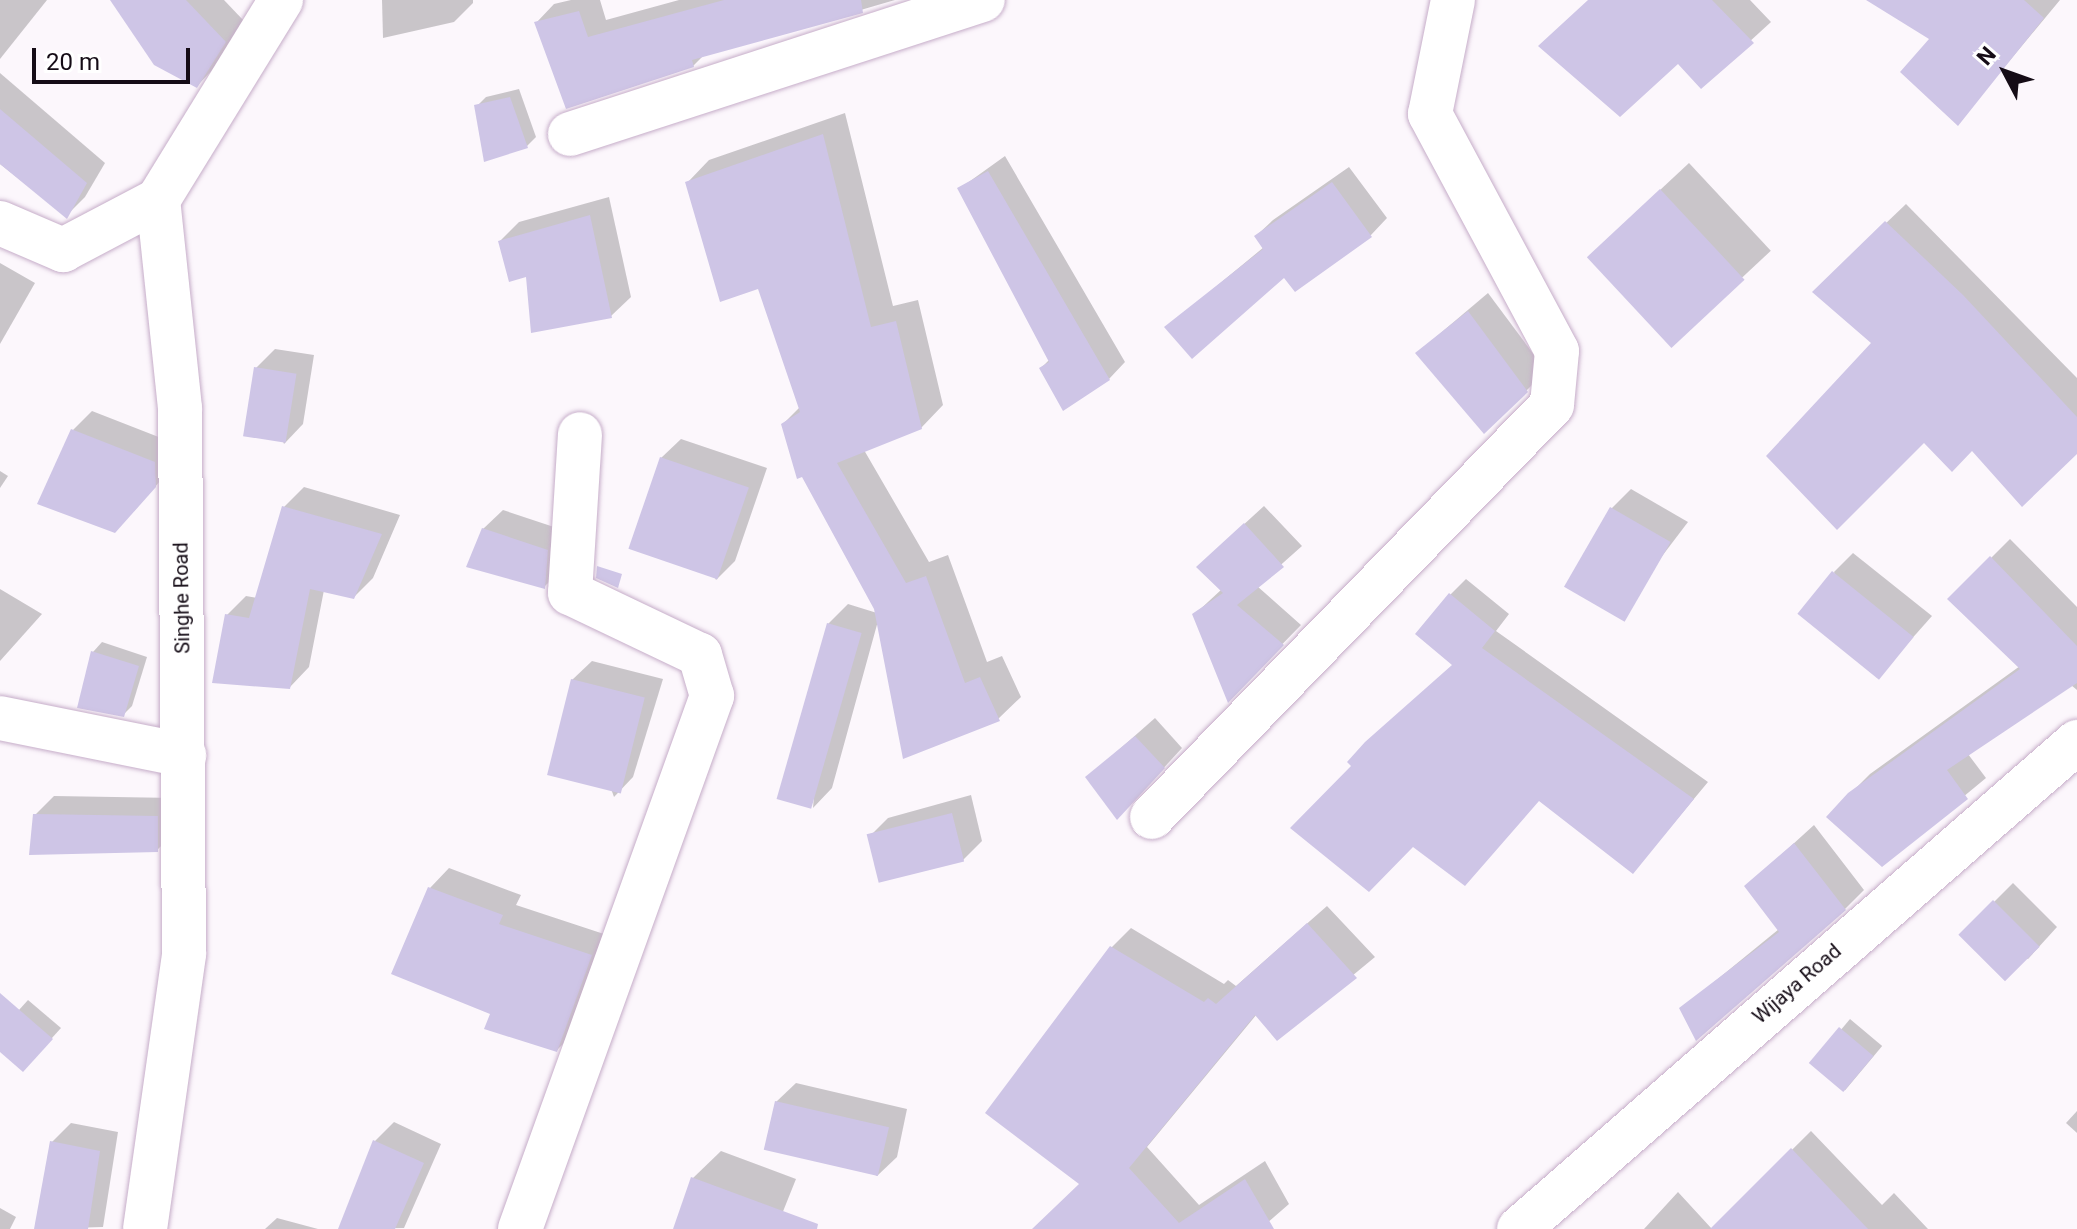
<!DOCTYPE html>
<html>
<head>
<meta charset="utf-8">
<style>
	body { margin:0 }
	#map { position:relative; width:2077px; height:1229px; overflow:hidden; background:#fcf7fc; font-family:Roboto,sans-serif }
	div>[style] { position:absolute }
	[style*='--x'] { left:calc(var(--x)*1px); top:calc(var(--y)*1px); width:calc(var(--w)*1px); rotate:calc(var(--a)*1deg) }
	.shadow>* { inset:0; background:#0003; transform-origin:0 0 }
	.building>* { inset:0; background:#cec5e6; transform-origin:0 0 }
	.roads { filter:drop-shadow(0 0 2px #c6adc9) drop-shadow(0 0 2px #c6adc9) }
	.minor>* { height:44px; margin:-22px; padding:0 22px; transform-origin:22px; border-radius:22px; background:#fff }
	span { translate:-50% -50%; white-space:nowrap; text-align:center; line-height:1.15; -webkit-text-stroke:6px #fff; paint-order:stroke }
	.street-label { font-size:20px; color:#150c16 }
	.north { position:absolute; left:1965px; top:32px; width:80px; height:80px; -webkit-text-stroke:6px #fff; paint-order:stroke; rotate:311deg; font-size:22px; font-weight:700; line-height:32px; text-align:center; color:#150c16 }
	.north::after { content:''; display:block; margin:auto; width:28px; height:36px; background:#150c16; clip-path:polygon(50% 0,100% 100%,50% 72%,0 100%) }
	.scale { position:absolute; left:32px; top:48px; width:158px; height:36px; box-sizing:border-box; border:4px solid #150c16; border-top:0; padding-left:10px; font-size:24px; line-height:28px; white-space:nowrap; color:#150c16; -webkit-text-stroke:6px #fff; paint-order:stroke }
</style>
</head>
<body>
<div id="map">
	<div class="shadow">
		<i style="clip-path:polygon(0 0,47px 0,0 59px)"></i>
		<i style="clip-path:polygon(112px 0,224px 0,244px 21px,216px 66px,197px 86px)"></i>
		<i style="clip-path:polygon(382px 0,473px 0,473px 3px,454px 22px,383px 38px)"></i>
		<i style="clip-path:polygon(571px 0,600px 0,606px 20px,679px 0,895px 0,703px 56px,693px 66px,567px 107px,536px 23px,554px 4px)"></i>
		<i style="clip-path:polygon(1589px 0,1750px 0,1771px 22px,1701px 86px,1678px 61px)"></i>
		<i style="clip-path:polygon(1870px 0,2060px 0,1958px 123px,1932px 38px)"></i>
		<i style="clip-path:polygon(0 73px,105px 163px,85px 197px,66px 216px,0 164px)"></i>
		<i style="clip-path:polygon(519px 89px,536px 137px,527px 146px,477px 106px,486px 97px)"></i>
		<i style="clip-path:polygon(845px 113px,893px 306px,918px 300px,943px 405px,921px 428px,864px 450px,929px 562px,948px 555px,987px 662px,1002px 656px,1021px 697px,998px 719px,878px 621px,832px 788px,813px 808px,828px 624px,848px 604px,877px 613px,783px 424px,800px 407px,760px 287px,687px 183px,709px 160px)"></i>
		<i style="clip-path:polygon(1005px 156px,1125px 362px,1109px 379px,1041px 368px,1050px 359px,959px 189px)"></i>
		<i style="left:1689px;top:163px;width:120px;height:137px;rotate:47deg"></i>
		<i style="clip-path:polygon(1349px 167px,1387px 218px,1371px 235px,1295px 290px,1284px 275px,1167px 327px,1264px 247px,1256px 236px,1273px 220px)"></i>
		<i style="clip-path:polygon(609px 197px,631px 297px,611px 316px,528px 274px,500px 241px,519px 222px)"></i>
		<i style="clip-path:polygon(1906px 204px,2077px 378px,2077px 451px,1874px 343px,1815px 291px)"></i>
		<i style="clip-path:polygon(0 263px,35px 283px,0 344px)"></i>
		<i style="clip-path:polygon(1488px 293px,1546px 371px,1485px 432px,1417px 353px)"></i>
		<i style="clip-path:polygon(275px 349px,314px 355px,303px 424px,284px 444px,256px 368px)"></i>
		<i style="clip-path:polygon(92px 411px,174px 443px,174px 465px,134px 511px,73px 430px)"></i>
		<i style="clip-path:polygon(681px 439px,767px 468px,735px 561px,716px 580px,661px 458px)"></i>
		<i style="clip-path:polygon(0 471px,8px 476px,0 488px)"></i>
		<i style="clip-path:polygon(304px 487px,400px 515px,373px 578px,354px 597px,324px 590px,309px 667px,290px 687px,227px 615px,246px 596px,257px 598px,284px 507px)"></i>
		<i style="clip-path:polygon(1631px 489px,1688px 522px,1618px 614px,1612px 508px)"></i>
		<i style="clip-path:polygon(1264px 506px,1302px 546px,1257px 586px,1301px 625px,1229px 699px,1195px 614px,1222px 589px,1218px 548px)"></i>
		<i style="clip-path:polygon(503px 510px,566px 531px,564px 567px,545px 586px,483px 529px)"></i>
		<i style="clip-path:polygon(2010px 539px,2077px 607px,2077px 690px,2071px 685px,1968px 754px,1986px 778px,1882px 864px,1828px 816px,1870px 774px,2020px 666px,1950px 599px)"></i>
		<i style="clip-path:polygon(1853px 553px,1932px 616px,1877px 678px,1834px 572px)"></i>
		<i style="clip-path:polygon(1466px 579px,1509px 614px,1496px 631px,1708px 782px,1633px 872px,1454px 664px,1450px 595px)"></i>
		<i style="clip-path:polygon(0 589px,42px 614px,0 661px)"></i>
		<i style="clip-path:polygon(102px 642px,147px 657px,132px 706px,123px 715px,93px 652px)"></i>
		<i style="clip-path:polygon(592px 661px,663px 679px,633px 777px,614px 797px,572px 680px)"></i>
		<i style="clip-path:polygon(1155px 718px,1182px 748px,1136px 798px,1088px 777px)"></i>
		<i style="clip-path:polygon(971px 795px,982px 841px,963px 860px,869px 837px,888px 818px)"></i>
		<i style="clip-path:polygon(54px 796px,176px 798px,177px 831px,157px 850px,35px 815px)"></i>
		<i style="clip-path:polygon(1814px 825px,1864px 890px,1845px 909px,1681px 1009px,1779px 929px,1747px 886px)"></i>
		<i style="clip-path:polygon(449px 868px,521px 895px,516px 905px,610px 936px,576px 1031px,557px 1050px,493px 1012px,394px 973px,430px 888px)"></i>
		<i style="clip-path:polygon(2013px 883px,2057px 927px,2028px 959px,1961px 935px)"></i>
		<i style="clip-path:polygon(1327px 906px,1375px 957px,1277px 1038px,1257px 1014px,1147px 1147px,1199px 1205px,1265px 1161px,1289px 1204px,1260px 1229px,1047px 1229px,1082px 1183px,988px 1113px,1112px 947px,1131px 928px,1224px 984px,1228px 980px,1236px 986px)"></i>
		<i style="clip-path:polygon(28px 1000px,61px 1028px,32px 1060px,0 1049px,0 1031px)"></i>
		<i style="left:1850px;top:1019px;width:42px;height:58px;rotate:40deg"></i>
		<i style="clip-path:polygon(796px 1083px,907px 1109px,897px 1157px,877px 1176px,776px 1102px)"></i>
		<i style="clip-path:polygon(2077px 1111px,2077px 1133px,2066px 1123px)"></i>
		<i style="clip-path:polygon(394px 1122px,441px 1144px,404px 1228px,340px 1229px,375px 1141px)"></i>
		<i style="clip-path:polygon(71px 1123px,118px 1132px,103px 1227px,36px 1229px,52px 1142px)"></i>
		<i style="clip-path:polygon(1811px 1131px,1882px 1205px,1894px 1193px,1928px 1229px,1644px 1229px,1678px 1192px,1712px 1229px)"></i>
		<i style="clip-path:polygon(721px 1151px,796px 1179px,776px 1229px,675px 1229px,693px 1178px)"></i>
		<i style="clip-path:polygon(0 1208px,16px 1217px,10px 1229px,0 1229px)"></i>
		<i style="clip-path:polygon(277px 1218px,318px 1229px,265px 1229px)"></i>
	</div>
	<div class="building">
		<i style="clip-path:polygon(110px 0,186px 0,226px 42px,197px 88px,154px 65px)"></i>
		<i style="clip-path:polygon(724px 0,861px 0,863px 13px,692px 60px,694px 67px,566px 109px,534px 22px,579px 11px,588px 37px)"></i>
		<i style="clip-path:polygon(1588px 0,1712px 0,1754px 43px,1701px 89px,1678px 64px,1620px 117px,1538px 46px)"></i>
		<i style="clip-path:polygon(1866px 0,2024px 0,2044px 18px,1958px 126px,1900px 72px,1929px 39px)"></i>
		<i style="clip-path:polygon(510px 97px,528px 148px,484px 162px,474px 105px)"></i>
		<i style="clip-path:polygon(0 109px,87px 183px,67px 219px,0 164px)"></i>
		<i style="clip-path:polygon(823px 134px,871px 327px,896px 321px,922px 429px,837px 463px,906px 583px,926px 576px,965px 683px,980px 677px,1000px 721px,903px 759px,874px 609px,802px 477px,797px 479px,781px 424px,800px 412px,758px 289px,720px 302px,685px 182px)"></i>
		<i style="clip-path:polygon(988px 171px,1110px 380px,1063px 411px,1039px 368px,1049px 362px,957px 188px)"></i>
		<i style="clip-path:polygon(1332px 182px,1372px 237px,1295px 292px,1284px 278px,1192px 359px,1164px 327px,1263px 249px,1254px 236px)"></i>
		<i style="left:1660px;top:189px;width:124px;height:100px;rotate:47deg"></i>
		<i style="clip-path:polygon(590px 215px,612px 318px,531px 333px,526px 277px,509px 282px,498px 241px)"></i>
		<i style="clip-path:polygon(1885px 221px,1963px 295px,2077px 417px,2077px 454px,2022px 507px,1972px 451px,1952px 472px,1924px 443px,1837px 530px,1766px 456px,1871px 343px,1812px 292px)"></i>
		<i style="clip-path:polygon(1468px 311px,1528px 392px,1484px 434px,1415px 353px)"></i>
		<i style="left:254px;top:367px;width:43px;height:70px;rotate:9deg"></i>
		<i style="clip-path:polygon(71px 429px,155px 462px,156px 487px,115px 533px,37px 504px)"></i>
		<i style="left:660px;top:457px;width:94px;height:97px;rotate:19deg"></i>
		<i style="clip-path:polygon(282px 506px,382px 534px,354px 599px,310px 589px,290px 689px,212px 683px,225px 614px,249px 618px)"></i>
		<i style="left:1610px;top:507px;width:70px;height:92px;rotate:30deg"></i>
		<i style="clip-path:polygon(1244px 523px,1284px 567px,1237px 605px,1284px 645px,1228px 703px,1192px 614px,1223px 593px,1196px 567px)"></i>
		<i style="clip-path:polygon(482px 528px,548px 550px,545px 589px,466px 567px)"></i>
		<i style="clip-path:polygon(1990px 556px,2077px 646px,2077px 683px,1947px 770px,1968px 799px,1882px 867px,1826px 817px,1848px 793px,2020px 669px,1947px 599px)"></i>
		<i style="clip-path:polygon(597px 566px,622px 574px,618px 588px,596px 578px)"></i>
		<i style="left:1832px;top:571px;width:105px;height:55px;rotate:39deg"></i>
		<i style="clip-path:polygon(1449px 593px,1495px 631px,1482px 648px,1694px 799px,1633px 874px,1539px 801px,1465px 886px,1413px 847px,1369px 892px,1290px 828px,1351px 766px,1347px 762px,1365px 742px,1452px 665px,1415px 634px)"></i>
		<i style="left:827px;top:623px;width:36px;height:183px;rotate:16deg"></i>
		<i style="clip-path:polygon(91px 651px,139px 666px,124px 717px,77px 708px)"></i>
		<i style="left:571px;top:679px;width:76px;height:99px;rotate:14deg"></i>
		<i style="clip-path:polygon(1135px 736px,1165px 768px,1117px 820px,1085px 777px)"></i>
		<i style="left:952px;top:813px;width:50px;height:88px;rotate:76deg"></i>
		<i style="clip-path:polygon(33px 814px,158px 816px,158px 852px,29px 855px)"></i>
		<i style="clip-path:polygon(1794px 843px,1846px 910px,1696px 1041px,1679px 1008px,1779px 932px,1744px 886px)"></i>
		<i style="clip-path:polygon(428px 887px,503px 915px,499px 924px,592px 955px,557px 1052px,484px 1029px,490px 1014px,391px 974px)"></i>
		<i style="left:1993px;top:900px;width:66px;height:49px;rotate:45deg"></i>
		<i style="clip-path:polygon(1307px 923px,1357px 978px,1277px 1041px,1255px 1015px,1129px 1168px,1179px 1223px,1245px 1179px,1274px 1229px,1032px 1229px,1079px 1184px,985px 1113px,1110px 946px,1204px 1002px,1208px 998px,1216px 1004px)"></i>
		<i style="clip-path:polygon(0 993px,53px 1039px,23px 1072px,0 1052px)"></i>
		<i style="left:1839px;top:1027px;width:45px;height:47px;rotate:40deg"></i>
		<i style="left:775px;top:1101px;width:117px;height:50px;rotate:13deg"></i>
		<i style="clip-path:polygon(373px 1140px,424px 1163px,395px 1229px,338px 1229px)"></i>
		<i style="clip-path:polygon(50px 1141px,100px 1151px,88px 1229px,34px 1229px)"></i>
		<i style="clip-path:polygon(1791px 1148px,1868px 1229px,1710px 1229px)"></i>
		<i style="clip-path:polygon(691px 1177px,818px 1224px,817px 1229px,673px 1229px)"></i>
	</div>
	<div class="roads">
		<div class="minor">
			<i style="--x:570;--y:134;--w:434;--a:-18"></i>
			<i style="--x:0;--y:223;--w:69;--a:23.2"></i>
			<i style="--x:63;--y:250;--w:107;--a:-27.8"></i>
			<i style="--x:0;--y:718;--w:188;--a:11.4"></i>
			<i style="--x:1152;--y:817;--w:574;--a:-45.85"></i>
			<i style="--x:1552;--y:405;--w:54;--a:-84.7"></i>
			<i style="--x:1557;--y:351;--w:269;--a:-118.2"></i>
			<i style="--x:1430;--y:114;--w:116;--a:-78.6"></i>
			<i style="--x:145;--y:1229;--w:278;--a:-81.9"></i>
			<i style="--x:184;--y:954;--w:546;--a:-90.42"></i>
			<i style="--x:180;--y:408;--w:209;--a:-96"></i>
			<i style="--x:158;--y:200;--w:235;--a:-58.4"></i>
			<i style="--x:520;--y:1229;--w:567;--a:-70.19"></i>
			<i style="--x:712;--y:696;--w:43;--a:-106.3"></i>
			<i style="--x:700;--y:655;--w:144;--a:-154.5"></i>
			<i style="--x:570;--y:593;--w:159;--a:-86.4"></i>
			<i style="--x:1519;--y:1229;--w:741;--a:-41.11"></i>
		</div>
	</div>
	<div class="street-label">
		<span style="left:182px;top:598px;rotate:-91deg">Singhe Road</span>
		<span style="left:1797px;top:984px;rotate:-41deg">Wijaya Road</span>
	</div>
	<div class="north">N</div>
	<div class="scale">20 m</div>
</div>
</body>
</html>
